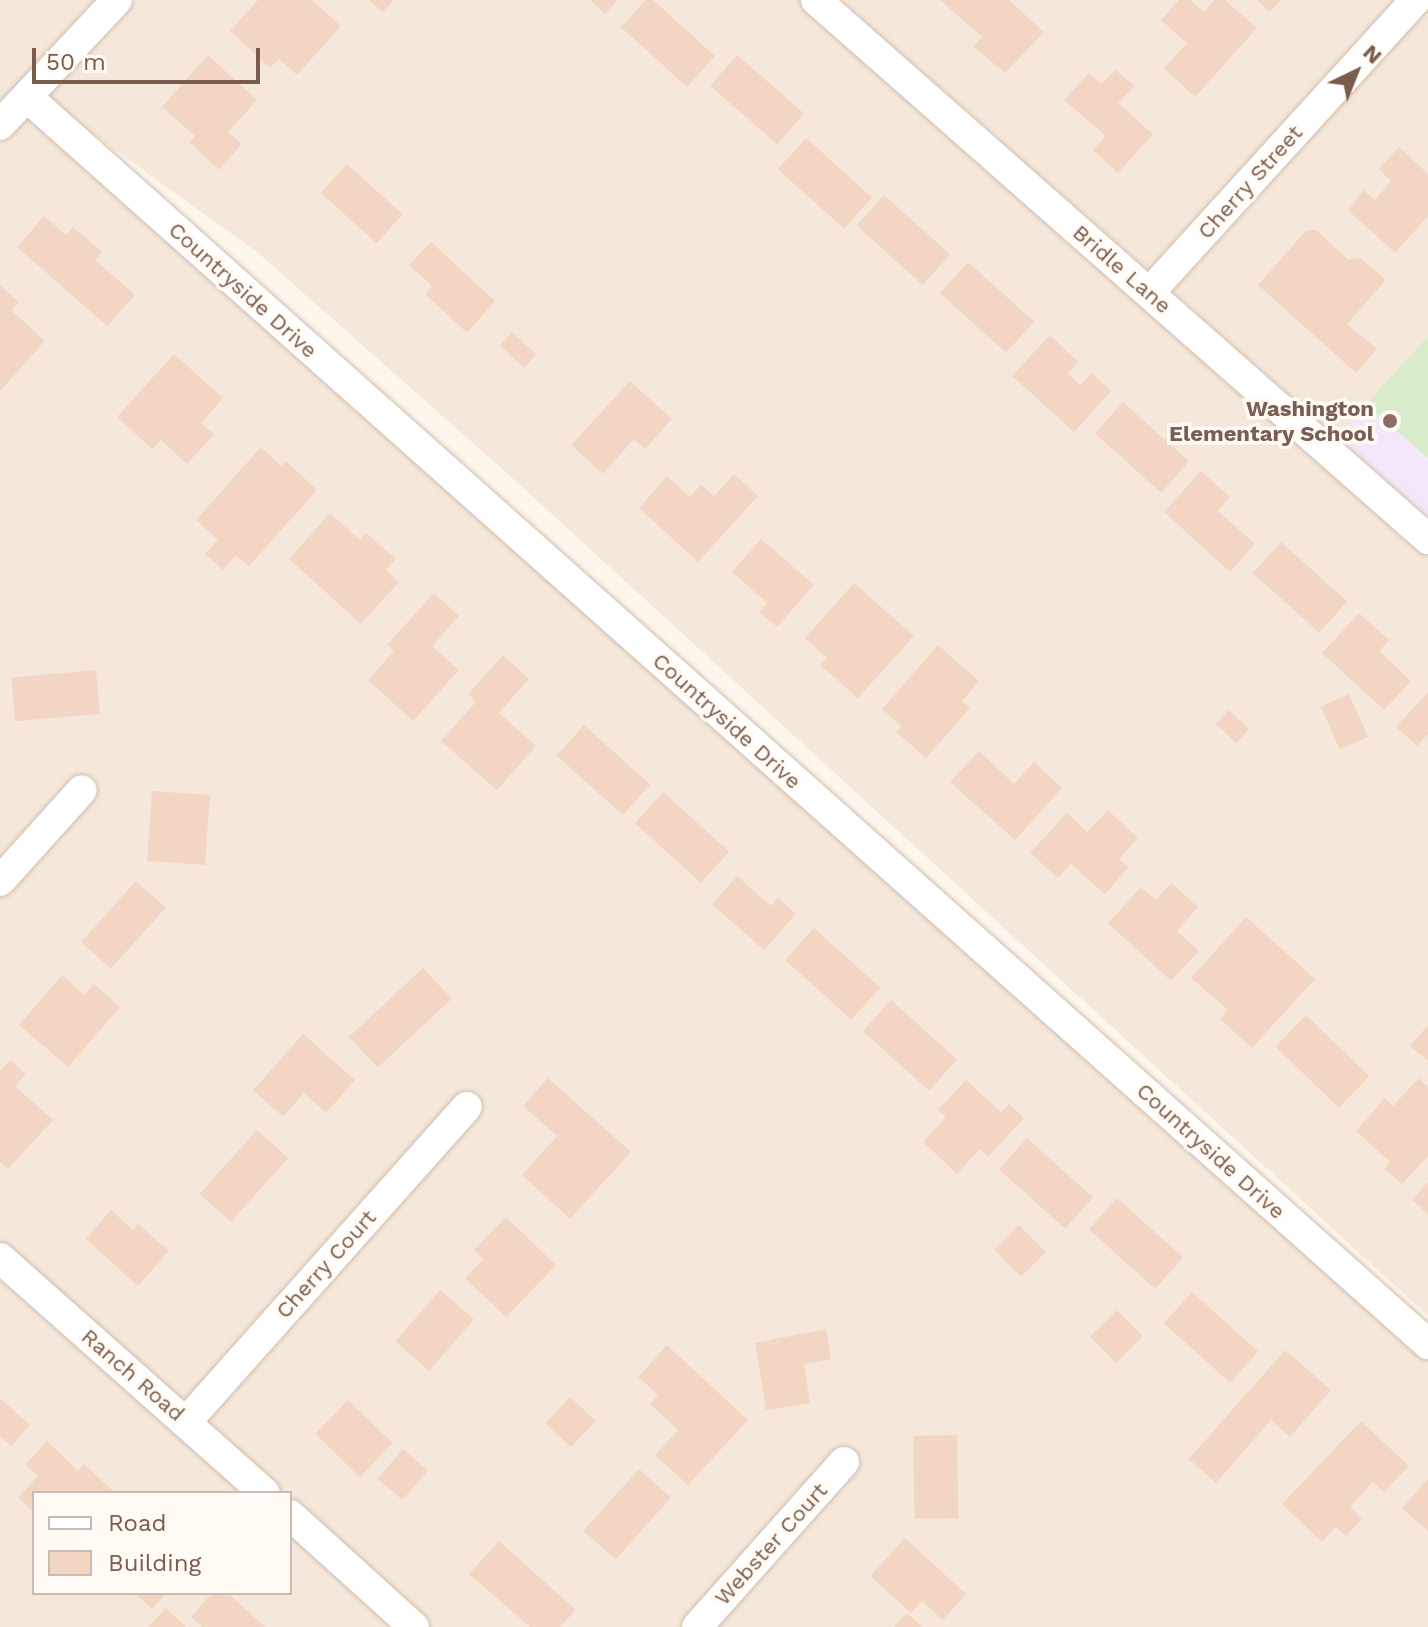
<!DOCTYPE html>
<html>
<head>
<meta charset="utf-8">
<style>
	body { margin:0 }
	#map { position:relative; width:1428px; height:1627px; overflow:hidden; background:#fdf6ec; font-family:"Work Sans",sans-serif }
	div>[style] { position:absolute }
	[style*='--x'] { left:calc(var(--x)*1px); top:calc(var(--y)*1px); width:calc(var(--w)*1px); rotate:calc(var(--a)*1deg) }
	.residential>* { inset:0; background:#f5e8da }
	.education>* { inset:0; background:#f3e8fa }
	.green>* { inset:0; background:#d8ecc9 }
	.building>* { inset:0; background:#f3d5c3; transform-origin:0 0 }
	.roads { filter:drop-shadow(0 0 2px #d1beb0) drop-shadow(0 0 2px #d1beb0) }
	.street>* { height:30px; margin:-15px; padding:0 15px; transform-origin:15px; border-radius:15px; background:#fff }
	.dots>* { width:22px; height:22px; translate:-50% -50%; box-sizing:border-box; border:4px solid #fffaf3; border-radius:50% }
	span { translate:-50% -50%; white-space:nowrap; text-align:center; line-height:1.15; -webkit-text-stroke:7px #fffaf3; paint-order:stroke }
	.street-label { font-size:22px; color:#7a5c4d }
	.education-label { font-size:22px; color:#785e54; font-weight:700 }
	.right { translate:-100% -50%; text-align:right }
	.legend { position:absolute; left:32px; top:1491px; width:260px; height:104px; box-sizing:border-box; background:#fffaf3; border:2px solid #cabbb1; margin:0; padding:10px 14px; list-style:none; font-size:24px; color:#7a5c4d }
	.legend li { display:flex; align-items:center; gap:16px; height:40px }
	.legend b { width:40px; border:2px solid #cabbb1 }
	.north { position:absolute; left:1316px; top:32px; width:80px; height:80px; -webkit-text-stroke:6px #fffaf3; paint-order:stroke; rotate:43deg; font-size:22px; font-weight:700; line-height:32px; text-align:center; color:#7a5c4d }
	.north::after { content:''; display:block; margin:auto; width:28px; height:36px; background:#7a5c4d; clip-path:polygon(50% 0,100% 100%,50% 72%,0 100%) }
	.scale { position:absolute; left:32px; top:48px; width:228px; height:36px; box-sizing:border-box; border:4px solid #7a5c4d; border-top:0; padding-left:10px; font-size:24px; line-height:28px; white-space:nowrap; color:#7a5c4d; -webkit-text-stroke:6px #fffaf3; paint-order:stroke }
</style>
</head>
<body>
<div id="map">
	<div class="residential">
		<i style="clip-path:polygon(0 0,98px 0,0 105px)"></i>
		<i style="clip-path:polygon(135px 0,804px 0,1428px 554px,1428px 1316px,509px 475px,257px 252px,44px 99px)"></i>
		<i style="clip-path:polygon(840px 0,1428px 0,1428px 336px,1337px 437px)"></i>
		<i style="clip-path:polygon(evenodd,28px 110px,1428px 1356px,1428px 1627px,0 1627px,0 140px,28px 110px,34px 1493px,290px 1493px,290px 1593px,34px 1593px,34px 1493px)"></i>
	</div>
	<div class="education">
		<i style="clip-path:polygon(1428px 336px,1428px 518px,1337px 437px)"></i>
	</div>
	<div class="green">
		<i style="clip-path:polygon(1428px 336px,1428px 458px,1366px 404px)"></i>
	</div>
	<div class="building">
		<i style="clip-path:polygon(258px 0,312px 0,341px 26px,297px 75px,279px 59px,270px 68px,230px 31px)"></i>
		<i style="clip-path:polygon(369px 0,394px 0,383px 12px)"></i>
		<i style="clip-path:polygon(590px 0,618px 0,605px 14px)"></i>
		<i style="clip-path:polygon(646px 0,653px 0,715px 56px,687px 87px,621px 27px)"></i>
		<i style="clip-path:polygon(940px 0,1009px 0,1044px 32px,1005px 73px,973px 46px,982px 37px)"></i>
		<i style="clip-path:polygon(1179px 0,1190px 0,1204px 12px,1214px 0,1225px 0,1257px 28px,1195px 97px,1164px 68px,1187px 43px,1161px 20px)"></i>
		<i style="clip-path:polygon(1257px 0,1281px 0,1270px 12px)"></i>
		<i style="clip-path:polygon(208px 55px,257px 100px,228px 132px,242px 144px,219px 170px,189px 142px,195px 136px,162px 107px)"></i>
		<i style="left:737px;top:55px;width:89px;height:41px;rotate:41deg"></i>
		<i style="clip-path:polygon(1115px 70px,1135px 86px,1118px 103px,1153px 134px,1118px 173px,1093px 150px,1106px 136px,1064px 100px,1089px 73px,1102px 84px)"></i>
		<i style="left:806px;top:138px;width:89px;height:42px;rotate:42deg"></i>
		<i style="clip-path:polygon(1399px 147px,1428px 174px,1428px 216px,1395px 253px,1348px 210px,1364px 190px,1375px 200px,1391px 181px,1379px 169px)"></i>
		<i style="left:347px;top:164px;width:75px;height:39px;rotate:42deg"></i>
		<i style="left:884px;top:195px;width:89px;height:41px;rotate:42deg"></i>
		<i style="clip-path:polygon(44px 216px,66px 235px,73px 227px,102px 252px,95px 260px,135px 295px,107px 326px,17px 247px)"></i>
		<i style="clip-path:polygon(1316px 230px,1349px 260px,1360px 258px,1386px 280px,1347px 324px,1377px 349px,1356px 373px,1258px 285px,1306px 231px)"></i>
		<i style="clip-path:polygon(431px 242px,495px 301px,467px 333px,425px 294px,432px 286px,409px 265px)"></i>
		<i style="left:968px;top:262px;width:89px;height:42px;rotate:42deg"></i>
		<i style="clip-path:polygon(0 285px,19px 302px,11px 310px,45px 341px,0 391px)"></i>
		<i style="left:512px;top:332px;width:33px;height:18px;rotate:43deg"></i>
		<i style="clip-path:polygon(1050px 335px,1078px 362px,1068px 373px,1080px 385px,1092px 373px,1111px 391px,1074px 432px,1012px 376px)"></i>
		<i style="clip-path:polygon(174px 354px,223px 398px,201px 423px,214px 434px,187px 464px,161px 440px,152px 449px,117px 417px)"></i>
		<i style="clip-path:polygon(630px 381px,672px 419px,645px 449px,634px 439px,603px 474px,571px 445px)"></i>
		<i style="left:1123px;top:402px;width:89px;height:42px;rotate:42deg"></i>
		<i style="clip-path:polygon(261px 447px,281px 466px,286px 461px,317px 490px,249px 566px,236px 555px,223px 570px,205px 554px,218px 540px,196px 520px)"></i>
		<i style="clip-path:polygon(1201px 471px,1230px 497px,1218px 511px,1255px 544px,1230px 572px,1164px 512px)"></i>
		<i style="clip-path:polygon(734px 474px,758px 496px,698px 562px,639px 508px,667px 476px,690px 497px,701px 485px,714px 496px)"></i>
		<i style="clip-path:polygon(330px 513px,360px 540px,366px 533px,396px 559px,386px 570px,399px 582px,361px 624px,289px 559px)"></i>
		<i style="clip-path:polygon(761px 539px,814px 585px,777px 627px,759px 612px,767px 603px,732px 572px)"></i>
		<i style="left:1281px;top:542px;width:89px;height:42px;rotate:42deg"></i>
		<i style="clip-path:polygon(854px 583px,914px 636px,858px 698px,820px 665px,827px 658px,805px 638px)"></i>
		<i style="clip-path:polygon(434px 593px,459px 616px,432px 646px,459px 670px,413px 721px,368px 680px,394px 651px,387px 645px)"></i>
		<i style="clip-path:polygon(1359px 613px,1389px 640px,1379px 651px,1411px 681px,1384px 710px,1322px 653px)"></i>
		<i style="clip-path:polygon(938px 645px,979px 681px,962px 701px,970px 708px,926px 758px,896px 732px,901px 726px,882px 709px)"></i>
		<i style="clip-path:polygon(503px 655px,529px 679px,499px 713px,536px 746px,497px 790px,441px 741px,476px 702px,468px 694px)"></i>
		<i style="left:96px;top:670px;width:44px;height:85px;rotate:85deg"></i>
		<i style="clip-path:polygon(1428px 692px,1428px 734px,1417px 746px,1396px 727px)"></i>
		<i style="left:1349px;top:694px;width:47px;height:31px;rotate:66deg"></i>
		<i style="left:1229px;top:710px;width:28px;height:19px;rotate:44deg"></i>
		<i style="left:584px;top:725px;width:89px;height:41px;rotate:42deg"></i>
		<i style="clip-path:polygon(979px 751px,1014px 784px,1034px 762px,1062px 788px,1015px 840px,950px 782px)"></i>
		<i style="left:152px;top:791px;width:58px;height:70px;rotate:4deg"></i>
		<i style="left:663px;top:792px;width:89px;height:42px;rotate:42deg"></i>
		<i style="clip-path:polygon(1108px 810px,1138px 838px,1119px 859px,1129px 867px,1105px 894px,1071px 864px,1058px 878px,1030px 853px,1067px 813px,1087px 832px)"></i>
		<i style="clip-path:polygon(737px 876px,771px 906px,778px 898px,796px 914px,764px 950px,712px 904px)"></i>
		<i style="left:136px;top:881px;width:40px;height:82px;rotate:42deg"></i>
		<i style="clip-path:polygon(1171px 883px,1198px 907px,1177px 931px,1199px 951px,1171px 981px,1108px 923px,1141px 887px,1156px 900px)"></i>
		<i style="clip-path:polygon(1246px 917px,1315px 979px,1252px 1048px,1220px 1019px,1228px 1010px,1191px 978px)"></i>
		<i style="left:814px;top:928px;width:89px;height:43px;rotate:42deg"></i>
		<i style="left:423px;top:968px;width:42px;height:101px;rotate:47deg"></i>
		<i style="clip-path:polygon(62px 975px,84px 995px,94px 984px,120px 1007px,68px 1067px,19px 1025px)"></i>
		<i style="left:891px;top:1000px;width:89px;height:42px;rotate:42deg"></i>
		<i style="left:1306px;top:1015px;width:88px;height:44px;rotate:44deg"></i>
		<i style="clip-path:polygon(1428px 1025px,1428px 1061px,1410px 1046px)"></i>
		<i style="clip-path:polygon(303px 1034px,355px 1080px,326px 1113px,304px 1093px,283px 1117px,253px 1090px)"></i>
		<i style="clip-path:polygon(10px 1060px,26px 1074px,15px 1086px,53px 1120px,8px 1169px,0 1162px,0 1071px)"></i>
		<i style="clip-path:polygon(548px 1078px,631px 1152px,570px 1219px,522px 1175px,557px 1136px,523px 1106px)"></i>
		<i style="clip-path:polygon(1419px 1078px,1428px 1087px,1428px 1156px,1402px 1184px,1384px 1169px,1390px 1162px,1356px 1131px,1385px 1098px,1393px 1106px)"></i>
		<i style="clip-path:polygon(966px 1080px,1001px 1112px,1009px 1104px,1024px 1118px,988px 1157px,980px 1149px,957px 1174px,923px 1142px,946px 1117px,938px 1110px)"></i>
		<i style="left:257px;top:1130px;width:42px;height:86px;rotate:42deg"></i>
		<i style="left:1027px;top:1138px;width:89px;height:42px;rotate:42deg"></i>
		<i style="clip-path:polygon(1428px 1182px,1428px 1214px,1412px 1200px)"></i>
		<i style="left:1117px;top:1198px;width:89px;height:42px;rotate:42deg"></i>
		<i style="clip-path:polygon(111px 1210px,133px 1230px,138px 1224px,169px 1251px,138px 1286px,86px 1239px)"></i>
		<i style="clip-path:polygon(506px 1217px,556px 1265px,506px 1317px,465px 1278px,483px 1259px,474px 1250px)"></i>
		<i style="left:1019px;top:1225px;width:38px;height:35px;rotate:45deg"></i>
		<i style="left:440px;top:1290px;width:45px;height:68px;rotate:41deg"></i>
		<i style="left:1192px;top:1292px;width:89px;height:42px;rotate:42deg"></i>
		<i style="left:1117px;top:1310px;width:37px;height:38px;rotate:45deg"></i>
		<i style="clip-path:polygon(826px 1329px,831px 1359px,804px 1364px,810px 1403px,766px 1410px,755px 1343px)"></i>
		<i style="clip-path:polygon(667px 1345px,748px 1420px,688px 1485px,655px 1455px,678px 1430px,650px 1404px,658px 1395px,638px 1377px)"></i>
		<i style="clip-path:polygon(1285px 1350px,1331px 1390px,1290px 1437px,1271px 1420px,1216px 1483px,1189px 1459px)"></i>
		<i style="left:570px;top:1397px;width:35px;height:36px;rotate:43deg"></i>
		<i style="clip-path:polygon(0 1398px,30px 1425px,11px 1446px,0 1436px)"></i>
		<i style="left:348px;top:1400px;width:62px;height:47px;rotate:44deg"></i>
		<i style="clip-path:polygon(1361px 1421px,1409px 1466px,1384px 1492px,1373px 1482px,1350px 1507px,1362px 1519px,1346px 1536px,1336px 1527px,1322px 1542px,1282px 1504px)"></i>
		<i style="left:957px;top:1435px;width:83px;height:44px;rotate:89deg"></i>
		<i style="clip-path:polygon(47px 1441px,78px 1471px,84px 1464px,115px 1493px,34px 1493px,34px 1513px,18px 1498px,38px 1476px,25px 1465px)"></i>
		<i style="left:403px;top:1449px;width:33px;height:39px;rotate:41deg"></i>
		<i style="left:639px;top:1469px;width:43px;height:83px;rotate:42deg"></i>
		<i style="clip-path:polygon(1428px 1479px,1428px 1531px,1402px 1508px)"></i>
		<i style="clip-path:polygon(905px 1538px,966px 1594px,943px 1620px,922px 1601px,911px 1613px,870px 1576px)"></i>
		<i style="clip-path:polygon(499px 1541px,576px 1610px,560px 1627px,530px 1627px,469px 1574px)"></i>
		<i style="clip-path:polygon(134px 1593px,167px 1593px,152px 1609px)"></i>
		<i style="clip-path:polygon(212px 1593px,228px 1593px,265px 1627px,202px 1627px,191px 1617px)"></i>
		<i style="clip-path:polygon(166px 1608px,186px 1627px,148px 1627px)"></i>
		<i style="clip-path:polygon(907px 1613px,923px 1627px,894px 1627px)"></i>
	</div>
	<div class="roads">
		<div class="street">
			<i style="--x:816;--y:0;--w:816;--a:41.37"></i>
			<i style="--x:27;--y:97;--w:1876;--a:41.67"></i>
			<i style="--x:0;--y:125;--w:171;--a:-46.9"></i>
			<i style="--x:1149;--y:293;--w:396;--a:-47.7"></i>
			<i style="--x:0;--y:881;--w:122;--a:-48"></i>
			<i style="--x:0;--y:1258;--w:354;--a:41.6"></i>
			<i style="--x:186;--y:1422;--w:422;--a:-48.3"></i>
			<i style="--x:290;--y:1515;--w:167;--a:42.1"></i>
			<i style="--x:697;--y:1627;--w:221;--a:-48.3"></i>
		</div>
	</div>
	<div class="dots">
		<i style="left:1390px;top:421px;background:#8d6e63"></i>
	</div>
	<div class="street-label">
		<span style="left:1250px;top:182px;rotate:-48deg">Cherry Street</span>
		<span style="left:1122px;top:269px;rotate:41deg">Bridle Lane</span>
		<span style="left:243px;top:290px;rotate:42deg">Countryside Drive</span>
		<span style="left:727px;top:721px;rotate:42deg">Countryside Drive</span>
		<span style="left:1211px;top:1151px;rotate:42deg">Countryside Drive</span>
		<span style="left:326px;top:1264px;rotate:-48deg">Cherry Court</span>
		<span style="left:133px;top:1375px;rotate:41deg">Ranch Road</span>
		<span style="left:771px;top:1544px;rotate:-48deg">Webster Court</span>
	</div>
	<div class="education-label">
		<span class="right" style="left:1374px;top:421px">Washington<br>Elementary School</span>
	</div>
	<ul class="legend">
	<li><b style="height:10px;background:#fff"></b>Road</li>
	<li><b style="height:22px;background:#f3d5c3"></b>Building</li>
	</ul>
	<div class="north">N</div>
	<div class="scale">50 m</div>
</div>
</body>
</html>
